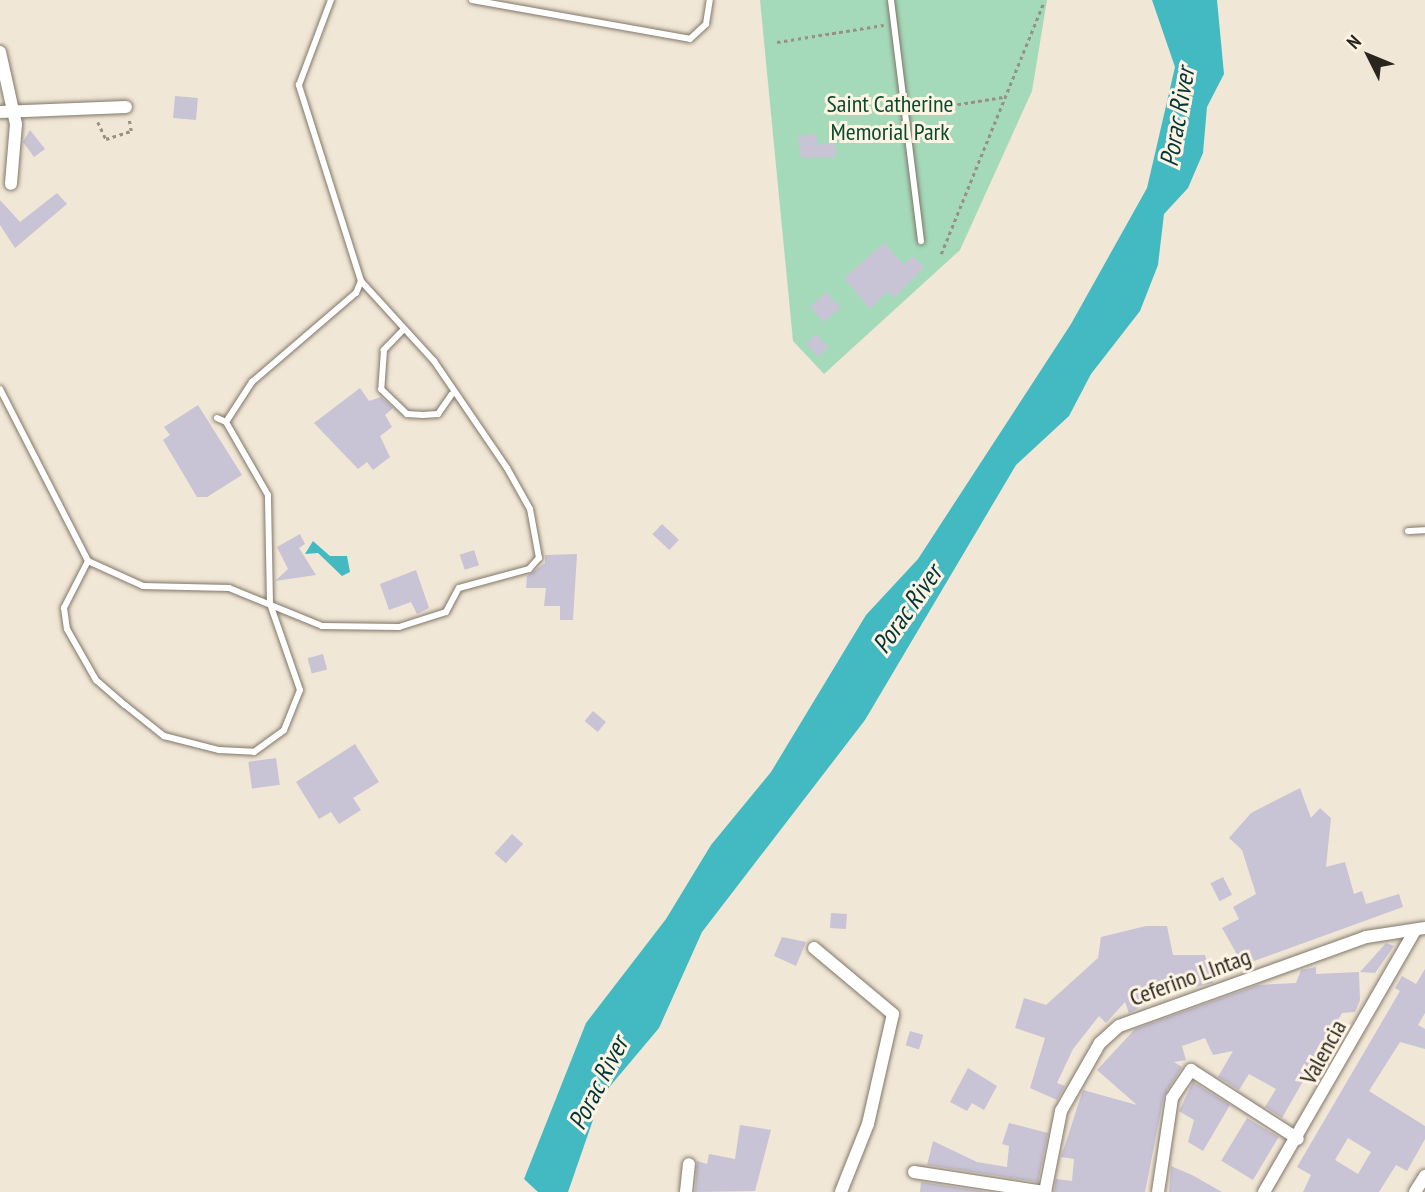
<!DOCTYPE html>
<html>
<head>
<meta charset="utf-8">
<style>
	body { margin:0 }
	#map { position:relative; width:1425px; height:1192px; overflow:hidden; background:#f1e7d6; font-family:"PT Sans Narrow",sans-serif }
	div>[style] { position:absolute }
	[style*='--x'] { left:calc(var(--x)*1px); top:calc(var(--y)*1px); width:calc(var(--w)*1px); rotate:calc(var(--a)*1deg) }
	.green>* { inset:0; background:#a4daba }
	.water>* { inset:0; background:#43bac2 }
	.building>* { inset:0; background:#c8c3d5; transform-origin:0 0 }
	.path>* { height:2.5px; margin-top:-1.25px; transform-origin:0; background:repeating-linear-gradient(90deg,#979083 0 3.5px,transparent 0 7px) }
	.roads { filter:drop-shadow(0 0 2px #817769) drop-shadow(0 0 2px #817769) }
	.service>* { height:6px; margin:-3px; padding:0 3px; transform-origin:3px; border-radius:3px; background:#fff }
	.minor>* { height:12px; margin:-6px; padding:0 6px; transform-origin:6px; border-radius:6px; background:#fff }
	span { translate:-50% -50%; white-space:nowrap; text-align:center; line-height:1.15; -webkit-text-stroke:6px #fff4e4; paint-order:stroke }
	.park-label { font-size:24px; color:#094b2e }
	.street-label { font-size:24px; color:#29251f }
	.water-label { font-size:26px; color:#00373a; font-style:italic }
	.north { position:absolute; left:1334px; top:21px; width:70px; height:70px; -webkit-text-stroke:5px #fff4e4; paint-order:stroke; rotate:313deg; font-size:19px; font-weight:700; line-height:28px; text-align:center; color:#29251f }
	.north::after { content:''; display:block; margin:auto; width:24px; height:32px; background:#29251f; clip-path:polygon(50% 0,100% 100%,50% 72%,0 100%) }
</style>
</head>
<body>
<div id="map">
	<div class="green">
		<i style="clip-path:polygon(760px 0,1047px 0,1032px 91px,960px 250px,824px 374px,793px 341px)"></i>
	</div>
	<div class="water">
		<i style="clip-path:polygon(1152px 0,1217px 0,1224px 74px,1207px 107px,1203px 153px,1188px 188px,1164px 214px,1158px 265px,1140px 311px,1091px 374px,1069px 416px,1016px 465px,865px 720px,702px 932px,659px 1028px,601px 1097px,568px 1192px,538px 1192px,524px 1179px,586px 1023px,666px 919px,711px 845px,771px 772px,866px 615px,918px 559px,1071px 324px,1147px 188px,1175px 67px)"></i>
		<i style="clip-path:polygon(313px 541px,330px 556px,347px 556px,350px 572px,342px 576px,318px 553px,305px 554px)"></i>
	</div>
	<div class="building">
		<i style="left:175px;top:96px;width:23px;height:22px;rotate:5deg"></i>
		<i style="clip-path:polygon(30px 130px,45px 149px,34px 157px,23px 142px)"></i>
		<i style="clip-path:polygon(816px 134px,818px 145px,834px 142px,836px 157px,801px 158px,798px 136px)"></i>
		<i style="clip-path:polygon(57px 193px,67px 204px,15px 248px,0 225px,0 200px,20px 222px)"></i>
		<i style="clip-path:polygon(884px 243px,904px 265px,913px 256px,924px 267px,894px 298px,888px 291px,870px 309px,844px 278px)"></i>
		<i style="left:826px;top:292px;width:21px;height:22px;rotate:47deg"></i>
		<i style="left:816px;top:334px;width:18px;height:14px;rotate:47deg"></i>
		<i style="clip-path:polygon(360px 388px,369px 401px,381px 397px,393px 408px,385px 415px,392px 427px,380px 436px,390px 457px,373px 470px,367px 462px,358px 469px,314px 423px)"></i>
		<i style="clip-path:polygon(198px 405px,242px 475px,207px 497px,197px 497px,163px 440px,170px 435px,164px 427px)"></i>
		<i style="left:662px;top:524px;width:23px;height:14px;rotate:43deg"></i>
		<i style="clip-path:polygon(300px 534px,305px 544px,299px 548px,316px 575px,275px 581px,288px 569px,277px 547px)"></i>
		<i style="left:474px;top:550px;width:16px;height:15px;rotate:72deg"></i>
		<i style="clip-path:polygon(577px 554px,573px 620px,560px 620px,560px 606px,544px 606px,546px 588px,526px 588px,527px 576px,545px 563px,545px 555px)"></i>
		<i style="clip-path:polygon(416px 570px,429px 608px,417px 614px,411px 602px,389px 610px,380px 584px)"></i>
		<i style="left:323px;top:654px;width:16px;height:16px;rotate:75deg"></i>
		<i style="left:593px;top:711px;width:17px;height:13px;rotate:40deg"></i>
		<i style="clip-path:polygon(355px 744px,379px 782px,353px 798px,361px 810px,339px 824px,331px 812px,319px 819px,296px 782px)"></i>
		<i style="left:276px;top:758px;width:27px;height:28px;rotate:82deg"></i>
		<i style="clip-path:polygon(1300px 788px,1311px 818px,1320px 808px,1331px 818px,1326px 867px,1345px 862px,1354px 894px,1362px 891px,1366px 904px,1399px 894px,1403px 907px,1243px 965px,1222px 928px,1239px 919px,1233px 907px,1256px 894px,1242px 850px,1229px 838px,1251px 813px)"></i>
		<i style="left:512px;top:834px;width:15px;height:26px;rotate:42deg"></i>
		<i style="left:1223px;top:877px;width:20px;height:14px;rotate:63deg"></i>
		<i style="left:831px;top:913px;width:16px;height:15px;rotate:4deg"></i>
		<i style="clip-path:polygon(1146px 926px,1167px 926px,1173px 955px,1205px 955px,1213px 983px,1166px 994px,1129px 1013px,1125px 1002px,1106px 1023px,1099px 1016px,1073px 1049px,1057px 1083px,1065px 1086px,1057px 1100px,1030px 1088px,1045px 1038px,1015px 1028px,1024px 998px,1046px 1005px,1098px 958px,1101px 937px)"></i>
		<i style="clip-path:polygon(782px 937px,806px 942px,796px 966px,774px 956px)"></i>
		<i style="clip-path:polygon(1386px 943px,1394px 946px,1375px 973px,1360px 972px)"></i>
		<i style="clip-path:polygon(1316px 967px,1316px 974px,1359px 972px,1360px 1000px,1355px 1012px,1342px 1013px,1282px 1118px,1265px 1107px,1276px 1089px,1249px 1074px,1239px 1090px,1218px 1077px,1233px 1051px,1213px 1055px,1205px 1038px,1182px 1046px,1186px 1060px,1174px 1062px,1182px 1067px,1164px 1096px,1145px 1192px,1054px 1192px,1056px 1179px,1072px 1181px,1074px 1159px,1061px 1157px,1083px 1090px,1137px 1105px,1097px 1070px,1135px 1029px,1258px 985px,1296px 983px,1301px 970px)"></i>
		<i style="clip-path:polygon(evenodd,1425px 969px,1425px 1013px,1418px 1025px,1425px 1029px,1425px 1049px,1400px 1042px,1369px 1091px,1425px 1126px,1425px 1139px,1407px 1171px,1396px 1165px,1379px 1192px,1303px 1192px,1311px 1175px,1297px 1167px,1400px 991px,1395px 988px,1402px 976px,1416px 984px,1425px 969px,1348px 1138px,1371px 1152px,1358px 1174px,1335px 1160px,1348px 1138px)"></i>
		<i style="left:910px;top:1031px;width:14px;height:15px;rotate:17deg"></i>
		<i style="clip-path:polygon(968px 1068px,997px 1086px,984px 1110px,972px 1103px,967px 1111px,950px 1102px)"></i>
		<i style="clip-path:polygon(1193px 1082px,1230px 1105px,1203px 1151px,1188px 1142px,1194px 1120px,1179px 1111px)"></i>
		<i style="left:1247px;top:1118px;width:37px;height:50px;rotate:31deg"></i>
		<i style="clip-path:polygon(1009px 1123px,1048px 1133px,1038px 1182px,927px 1165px,933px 1141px,977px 1162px,1007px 1167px,1009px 1146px,1002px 1144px)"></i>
		<i style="clip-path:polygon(740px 1125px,771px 1130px,755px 1191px,695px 1192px,697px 1161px,707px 1164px,709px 1154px,735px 1159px)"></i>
		<i style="clip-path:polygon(1171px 1166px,1192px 1175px,1222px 1192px,1169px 1192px)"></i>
		<i style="clip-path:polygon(921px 1182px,987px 1192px,920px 1192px)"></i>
	</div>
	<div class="path">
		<i style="--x:777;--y:42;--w:108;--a:-9"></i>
		<i style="--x:916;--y:111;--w:88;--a:-9.1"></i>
		<i style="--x:98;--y:122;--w:19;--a:65"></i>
		<i style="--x:106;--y:139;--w:26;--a:-18"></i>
		<i style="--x:131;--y:131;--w:11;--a:-100"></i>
		<i style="--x:941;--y:254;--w:270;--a:-67.8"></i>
	</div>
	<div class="roads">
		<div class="service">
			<i style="--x:472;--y:0;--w:221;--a:10.1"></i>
			<i style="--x:690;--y:39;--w:22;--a:-43"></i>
			<i style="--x:706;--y:24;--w:24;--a:-81"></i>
			<i style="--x:891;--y:0;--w:243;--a:82.9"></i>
			<i style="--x:403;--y:330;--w:28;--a:134"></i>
			<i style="--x:384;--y:350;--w:39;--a:94"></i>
			<i style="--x:381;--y:389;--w:36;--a:44"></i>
			<i style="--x:407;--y:414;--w:16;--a:4"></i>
			<i style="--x:423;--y:415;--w:15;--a:-4"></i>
			<i style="--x:438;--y:414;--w:24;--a:-55"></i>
			<i style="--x:0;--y:389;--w:193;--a:62.9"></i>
			<i style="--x:88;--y:561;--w:60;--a:24.4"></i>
			<i style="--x:143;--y:586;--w:86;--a:1.3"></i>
			<i style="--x:229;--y:588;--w:100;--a:22.2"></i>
			<i style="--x:322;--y:626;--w:77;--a:0.7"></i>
			<i style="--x:399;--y:627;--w:49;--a:-17.7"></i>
			<i style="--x:446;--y:612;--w:27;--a:-62"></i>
			<i style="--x:459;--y:588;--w:73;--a:-15.2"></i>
			<i style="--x:529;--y:569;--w:15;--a:-48"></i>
			<i style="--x:539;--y:558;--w:50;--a:-100.4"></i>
			<i style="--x:530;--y:509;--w:47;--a:-119.3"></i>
			<i style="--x:507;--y:468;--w:130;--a:-124.3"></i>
			<i style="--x:434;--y:361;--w:108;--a:-132.4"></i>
			<i style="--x:361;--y:281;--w:206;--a:-107.6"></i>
			<i style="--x:299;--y:85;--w:91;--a:-69.4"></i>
			<i style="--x:217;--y:418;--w:10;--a:24"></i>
			<i style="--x:226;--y:422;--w:48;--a:-57"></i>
			<i style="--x:252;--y:382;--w:137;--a:-40.6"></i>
			<i style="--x:356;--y:293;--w:13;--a:-67"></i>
			<i style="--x:1408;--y:531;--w:17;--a:-3"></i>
			<i style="--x:88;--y:561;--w:53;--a:117.1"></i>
			<i style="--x:64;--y:608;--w:21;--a:82"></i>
			<i style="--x:67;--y:629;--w:59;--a:60.4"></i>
			<i style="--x:96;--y:680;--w:38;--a:41"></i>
			<i style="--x:125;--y:705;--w:50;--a:38.5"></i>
			<i style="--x:164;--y:736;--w:57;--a:14.3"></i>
			<i style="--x:219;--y:750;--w:35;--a:3"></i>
			<i style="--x:254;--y:752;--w:37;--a:-36"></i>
			<i style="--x:284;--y:730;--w:43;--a:-68.2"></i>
			<i style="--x:300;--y:690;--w:91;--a:-109.2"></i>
			<i style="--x:270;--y:604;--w:109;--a:-91.1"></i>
			<i style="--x:268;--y:495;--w:84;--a:-119.9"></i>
		</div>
		<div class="minor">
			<i style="--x:0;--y:52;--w:74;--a:77.5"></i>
			<i style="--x:16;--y:124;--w:60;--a:94.8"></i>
			<i style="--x:0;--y:112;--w:126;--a:-2.3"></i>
			<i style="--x:814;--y:948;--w:103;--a:39.9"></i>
			<i style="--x:893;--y:1014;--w:113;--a:102.8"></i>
			<i style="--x:868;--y:1124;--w:73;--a:111.7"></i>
			<i style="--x:914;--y:1172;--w:133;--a:8.7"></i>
			<i style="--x:686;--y:1192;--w:28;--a:-84"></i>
			<i style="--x:1045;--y:1192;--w:83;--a:-78.8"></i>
			<i style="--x:1061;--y:1111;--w:78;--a:-60.2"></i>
			<i style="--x:1100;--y:1043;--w:25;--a:-42"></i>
			<i style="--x:1119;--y:1026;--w:263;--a:-19.8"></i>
			<i style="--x:1366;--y:937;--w:60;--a:-8.7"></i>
			<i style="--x:1158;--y:1192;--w:95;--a:-81.5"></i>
			<i style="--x:1172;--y:1098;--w:34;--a:-56"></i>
			<i style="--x:1191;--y:1070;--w:127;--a:32.8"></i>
			<i style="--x:1264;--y:1192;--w:302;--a:-60"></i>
			<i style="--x:1415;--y:1192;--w:19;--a:-58"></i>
		</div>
	</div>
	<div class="park-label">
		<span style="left:890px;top:118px">Saint Catherine<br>Memorial Park</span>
	</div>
	<div class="street-label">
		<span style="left:1190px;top:977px;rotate:-20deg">Ceferino LIntag</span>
		<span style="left:1323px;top:1052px;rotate:-61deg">Valencia</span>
	</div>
	<div class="water-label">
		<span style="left:1177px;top:117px;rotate:-80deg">Porac River</span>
		<span style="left:907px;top:609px;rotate:-55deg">Porac River</span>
		<span style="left:598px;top:1083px;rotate:-63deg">Porac River</span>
	</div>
	<div class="north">N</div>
</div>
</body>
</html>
